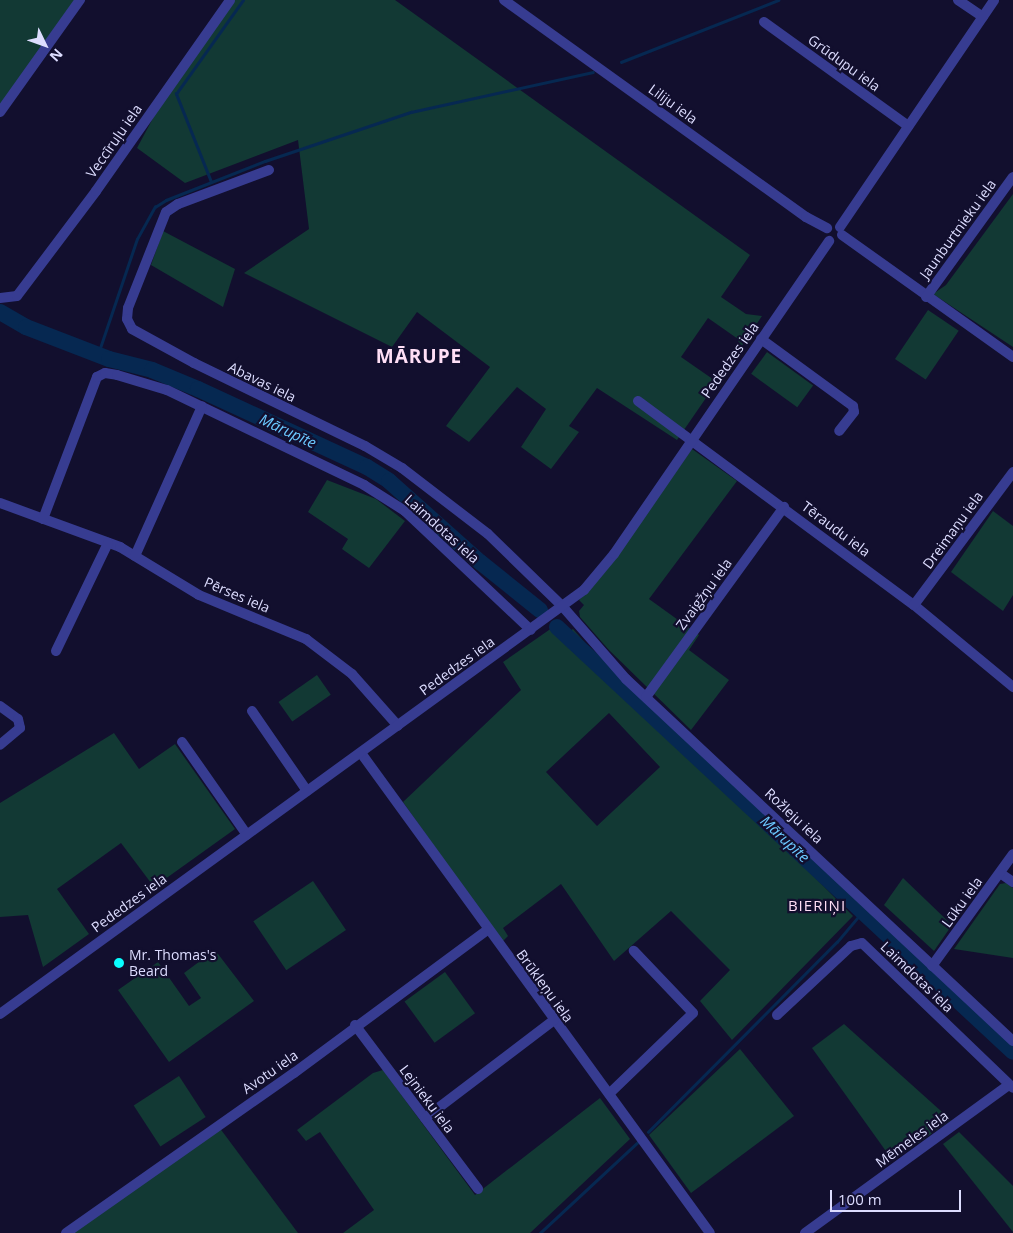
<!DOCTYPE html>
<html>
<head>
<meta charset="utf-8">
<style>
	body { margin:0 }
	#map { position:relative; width:1013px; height:1233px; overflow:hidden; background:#120f2e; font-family:"Open Sans",sans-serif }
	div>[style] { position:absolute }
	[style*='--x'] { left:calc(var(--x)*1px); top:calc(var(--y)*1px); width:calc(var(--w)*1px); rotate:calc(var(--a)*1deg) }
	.green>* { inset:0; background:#123934; transform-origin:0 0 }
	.stream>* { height:2.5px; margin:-1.25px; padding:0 1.25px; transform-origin:1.25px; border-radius:1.25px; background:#062851 }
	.river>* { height:16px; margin:-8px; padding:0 8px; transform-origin:8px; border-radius:8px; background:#062851 }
	.minor>* { height:10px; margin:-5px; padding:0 5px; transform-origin:5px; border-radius:5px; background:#373c91 }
	.dots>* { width:14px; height:14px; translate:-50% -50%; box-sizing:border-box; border:2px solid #120f2e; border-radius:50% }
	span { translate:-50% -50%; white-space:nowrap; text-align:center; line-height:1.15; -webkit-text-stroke:4.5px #120f2e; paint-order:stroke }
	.street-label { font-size:14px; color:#ddf }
	.poi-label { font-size:14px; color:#ddf }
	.left { translate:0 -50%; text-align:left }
	.water-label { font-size:15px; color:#6bc9ff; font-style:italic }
	.neighbourhood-label { font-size:15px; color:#ffdff6; letter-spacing:1px }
	.district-label { font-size:19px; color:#ffdff6; font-weight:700; letter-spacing:1px }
	.north { position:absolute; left:20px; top:20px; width:50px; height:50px; -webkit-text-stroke:4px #120f2e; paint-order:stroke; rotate:132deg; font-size:14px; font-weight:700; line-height:20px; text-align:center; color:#ddf }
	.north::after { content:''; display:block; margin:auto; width:18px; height:22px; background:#ddf; clip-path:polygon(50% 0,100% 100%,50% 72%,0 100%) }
	.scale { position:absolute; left:830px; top:1190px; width:131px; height:22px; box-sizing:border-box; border:2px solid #ddf; border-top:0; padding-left:6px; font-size:15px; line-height:18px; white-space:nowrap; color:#ddf; -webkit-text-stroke:4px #120f2e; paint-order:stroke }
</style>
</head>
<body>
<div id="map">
	<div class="green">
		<i style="clip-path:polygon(0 0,75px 0,0 106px)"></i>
		<i style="clip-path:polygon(234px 0,395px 0,750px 255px,721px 297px,746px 314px,762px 316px,739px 350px,738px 339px,708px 318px,681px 357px,717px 382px,677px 440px,597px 388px,569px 426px,579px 432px,551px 469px,521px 447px,546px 409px,517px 387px,469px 442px,446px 426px,490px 367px,417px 312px,392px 347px,244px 273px,309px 229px,298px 140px,185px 183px,137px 148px,166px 94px)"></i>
		<i style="clip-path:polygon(1013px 194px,1013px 347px,933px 294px,946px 285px)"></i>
		<i style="clip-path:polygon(163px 231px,235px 269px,223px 307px,151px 265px)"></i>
		<i style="left:928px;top:310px;width:37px;height:59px;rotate:34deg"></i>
		<i style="left:767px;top:352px;width:57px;height:27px;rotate:36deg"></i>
		<i style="clip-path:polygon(692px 449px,737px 481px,649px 599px,699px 635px,689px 650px,729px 680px,691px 730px,609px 650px,580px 617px,579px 611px,584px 605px,579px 600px,606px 571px)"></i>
		<i style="clip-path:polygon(327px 480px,376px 499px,405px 521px,369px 568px,342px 549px,348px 539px,308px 512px)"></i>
		<i style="clip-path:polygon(993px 511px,1013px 526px,1013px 595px,1003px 611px,951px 572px)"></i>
		<i style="clip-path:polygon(evenodd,559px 623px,568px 632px,573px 629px,600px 660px,853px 916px,732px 1040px,700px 1001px,730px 970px,671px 911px,614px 961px,561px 884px,503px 928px,508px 936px,502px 942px,403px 802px,521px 690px,503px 662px,559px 623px,609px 713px,660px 767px,597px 826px,546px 772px,609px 713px)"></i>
		<i style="left:317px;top:675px;width:24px;height:47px;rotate:55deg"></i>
		<i style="clip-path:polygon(114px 733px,139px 769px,175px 744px,235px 829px,154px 887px,121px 843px,57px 889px,89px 934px,43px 967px,28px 915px,0 917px,0 803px)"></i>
		<i style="clip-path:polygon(903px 878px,952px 925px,934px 951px,884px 905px)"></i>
		<i style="left:313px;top:881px;width:59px;height:72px;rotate:56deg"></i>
		<i style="clip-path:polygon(1006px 883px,1013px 888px,1013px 958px,954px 949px,1000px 884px)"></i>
		<i style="clip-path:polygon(215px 950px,254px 1001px,169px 1062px,118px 990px,158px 962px,189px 1006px,201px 998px,184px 973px)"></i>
		<i style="left:445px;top:972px;width:51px;height:50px;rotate:54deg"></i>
		<i style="clip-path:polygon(844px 1024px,951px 1120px,893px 1161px,812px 1048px)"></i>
		<i style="clip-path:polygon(740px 1049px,794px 1116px,691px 1193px,649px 1135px)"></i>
		<i style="clip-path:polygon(383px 1070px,475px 1195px,600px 1098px,630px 1139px,530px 1233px,343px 1233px,374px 1210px,320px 1132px,306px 1141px,297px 1130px,373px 1073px)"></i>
		<i style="left:179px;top:1076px;width:49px;height:54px;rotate:57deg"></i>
		<i style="clip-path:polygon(219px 1127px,298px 1233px,72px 1233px)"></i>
		<i style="clip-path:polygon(959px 1132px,1013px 1186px,1013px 1232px,943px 1144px)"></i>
	</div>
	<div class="stream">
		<i style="--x:621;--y:62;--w:169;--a:-21.5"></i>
		<i style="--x:211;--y:182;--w:95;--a:-111.7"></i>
		<i style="--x:176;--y:94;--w:115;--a:-54.5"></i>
		<i style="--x:98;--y:354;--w:121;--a:-71.3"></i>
		<i style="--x:137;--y:239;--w:37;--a:-61"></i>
		<i style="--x:155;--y:207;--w:13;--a:-32"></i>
		<i style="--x:166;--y:200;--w:106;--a:-21.5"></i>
		<i style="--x:265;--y:161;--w:154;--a:-18.6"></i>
		<i style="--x:411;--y:112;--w:186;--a:-12.4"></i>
		<i style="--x:648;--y:1132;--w:268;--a:-45.2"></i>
		<i style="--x:837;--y:942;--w:40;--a:-50"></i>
		<i style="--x:540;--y:1233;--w:134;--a:-42.9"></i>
	</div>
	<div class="river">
		<i style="--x:0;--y:312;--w:30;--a:30"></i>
		<i style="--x:26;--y:327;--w:89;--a:21.1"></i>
		<i style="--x:109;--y:359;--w:44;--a:14.3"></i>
		<i style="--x:152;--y:370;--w:50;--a:22.4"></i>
		<i style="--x:198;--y:389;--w:186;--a:24.8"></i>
		<i style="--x:367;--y:467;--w:26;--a:32"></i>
		<i style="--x:389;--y:481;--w:122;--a:41.7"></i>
		<i style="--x:480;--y:562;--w:77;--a:38.7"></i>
		<i style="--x:557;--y:627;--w:623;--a:42.98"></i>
	</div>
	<div class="minor">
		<i style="--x:504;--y:0;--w:372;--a:35.7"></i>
		<i style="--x:806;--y:217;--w:24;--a:28"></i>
		<i style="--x:958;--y:0;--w:30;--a:34"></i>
		<i style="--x:764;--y:22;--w:178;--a:35.8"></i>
		<i style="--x:0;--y:112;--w:138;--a:-54.5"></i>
		<i style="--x:269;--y:170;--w:97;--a:159.5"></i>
		<i style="--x:178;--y:204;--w:14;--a:146"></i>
		<i style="--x:166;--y:212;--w:103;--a:111.6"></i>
		<i style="--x:128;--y:308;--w:11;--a:95"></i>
		<i style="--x:127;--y:319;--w:11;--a:63"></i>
		<i style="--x:132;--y:329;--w:71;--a:28.7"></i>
		<i style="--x:194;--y:363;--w:190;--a:25.9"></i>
		<i style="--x:365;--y:446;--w:43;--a:30.7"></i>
		<i style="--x:402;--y:468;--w:108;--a:37.5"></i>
		<i style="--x:488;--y:534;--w:105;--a:44.2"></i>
		<i style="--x:563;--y:607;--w:96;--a:48.8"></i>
		<i style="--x:626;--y:679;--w:530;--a:43.09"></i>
		<i style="--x:840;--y:227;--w:274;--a:-55.8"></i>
		<i style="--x:842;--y:235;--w:210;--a:35.5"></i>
		<i style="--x:926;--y:297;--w:148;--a:-54.1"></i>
		<i style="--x:0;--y:298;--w:17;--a:-7"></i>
		<i style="--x:17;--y:296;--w:131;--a:-53"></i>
		<i style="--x:96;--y:191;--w:233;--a:-54.9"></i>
		<i style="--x:761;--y:339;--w:114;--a:36.1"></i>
		<i style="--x:853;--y:406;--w:6;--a:81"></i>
		<i style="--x:854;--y:412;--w:24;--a:128"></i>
		<i style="--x:638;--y:401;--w:343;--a:36.5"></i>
		<i style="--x:914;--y:605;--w:129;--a:39.6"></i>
		<i style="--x:0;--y:503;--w:128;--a:20.1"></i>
		<i style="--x:120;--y:547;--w:92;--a:31.3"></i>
		<i style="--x:199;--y:595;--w:116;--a:22.4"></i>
		<i style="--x:306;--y:639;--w:58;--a:37.3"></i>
		<i style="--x:352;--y:674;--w:69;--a:48.5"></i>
		<i style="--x:43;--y:519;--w:152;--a:-69.2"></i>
		<i style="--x:97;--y:377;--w:9;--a:-27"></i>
		<i style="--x:105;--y:373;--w:12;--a:9"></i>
		<i style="--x:117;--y:375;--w:52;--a:16.7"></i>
		<i style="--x:167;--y:390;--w:219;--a:25.7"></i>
		<i style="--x:364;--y:485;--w:49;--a:32.4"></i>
		<i style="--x:405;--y:511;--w:173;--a:43.4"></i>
		<i style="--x:135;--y:556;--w:164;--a:-65.9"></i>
		<i style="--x:914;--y:605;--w:166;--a:-53.3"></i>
		<i style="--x:56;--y:651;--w:120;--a:-64.3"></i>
		<i style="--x:646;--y:697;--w:235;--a:-54"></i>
		<i style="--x:0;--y:706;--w:22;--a:36"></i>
		<i style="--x:18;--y:719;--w:9;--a:77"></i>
		<i style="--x:20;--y:728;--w:26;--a:140"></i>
		<i style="--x:252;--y:711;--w:97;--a:55.5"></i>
		<i style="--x:182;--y:742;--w:113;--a:55"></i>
		<i style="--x:361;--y:753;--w:593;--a:53.98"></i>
		<i style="--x:1000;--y:873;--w:16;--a:35"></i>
		<i style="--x:932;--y:966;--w:138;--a:-54.1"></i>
		<i style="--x:0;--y:1014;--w:722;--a:-35.98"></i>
		<i style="--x:584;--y:590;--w:47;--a:-50.2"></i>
		<i style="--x:614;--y:554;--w:380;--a:-55.5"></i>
		<i style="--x:777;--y:1015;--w:101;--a:-43"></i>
		<i style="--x:851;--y:946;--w:11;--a:-15"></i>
		<i style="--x:862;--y:943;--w:209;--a:43.8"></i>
		<i style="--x:355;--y:1025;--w:205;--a:53.1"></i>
		<i style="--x:610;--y:1093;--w:115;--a:-43.9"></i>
		<i style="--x:693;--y:1013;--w:86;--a:-133.6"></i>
		<i style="--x:425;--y:1118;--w:162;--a:-37.2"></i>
		<i style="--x:66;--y:1233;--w:279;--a:-35.1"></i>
		<i style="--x:294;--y:1073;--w:240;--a:-36.5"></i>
		<i style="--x:805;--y:1233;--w:252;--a:-36"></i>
	</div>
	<div class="dots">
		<i style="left:119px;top:963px;background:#09feff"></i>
	</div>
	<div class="street-label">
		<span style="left:844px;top:63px;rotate:36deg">Grūdupu iela</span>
		<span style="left:673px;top:104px;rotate:36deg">Liliju iela</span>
		<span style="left:114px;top:141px;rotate:-55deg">Veccīruļu iela</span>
		<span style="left:958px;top:229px;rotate:-54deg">Jaunburtnieku iela</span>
		<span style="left:730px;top:360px;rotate:-55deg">Pededzes iela</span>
		<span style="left:262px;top:382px;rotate:26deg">Abavas iela</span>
		<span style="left:442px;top:529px;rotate:42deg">Laimdotas iela</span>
		<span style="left:836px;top:529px;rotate:37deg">Tēraudu iela</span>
		<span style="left:953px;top:530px;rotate:-54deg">Dreimaņu iela</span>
		<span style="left:704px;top:594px;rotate:-54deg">Zvaigžņu iela</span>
		<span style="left:237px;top:595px;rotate:23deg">Pērses iela</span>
		<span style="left:457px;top:666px;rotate:-36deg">Pededzes iela</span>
		<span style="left:794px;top:816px;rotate:43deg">Rožleju iela</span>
		<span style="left:962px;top:902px;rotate:-54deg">Lūku iela</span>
		<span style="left:129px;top:903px;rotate:-36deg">Pededzes iela</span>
		<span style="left:917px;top:977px;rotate:44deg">Laimdotas iela</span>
		<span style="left:545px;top:986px;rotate:54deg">Brūkleņu iela</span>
		<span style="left:270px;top:1072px;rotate:-35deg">Avotu iela</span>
		<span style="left:427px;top:1099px;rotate:53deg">Lejnieku iela</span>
		<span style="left:912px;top:1139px;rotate:-36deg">Mēmeles iela</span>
	</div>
	<div class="poi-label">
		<span class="left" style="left:129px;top:963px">Mr. Thomas's<br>Beard</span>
	</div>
	<div class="water-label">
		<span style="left:288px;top:431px;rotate:25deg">Mārupīte</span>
		<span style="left:785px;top:839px;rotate:43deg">Mārupīte</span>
	</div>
	<div class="neighbourhood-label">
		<span style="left:817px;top:906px">BIERIŅI</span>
	</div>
	<div class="district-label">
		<span style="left:419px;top:357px">MĀRUPE</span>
	</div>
	<div class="north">N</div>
	<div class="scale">100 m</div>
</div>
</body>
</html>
